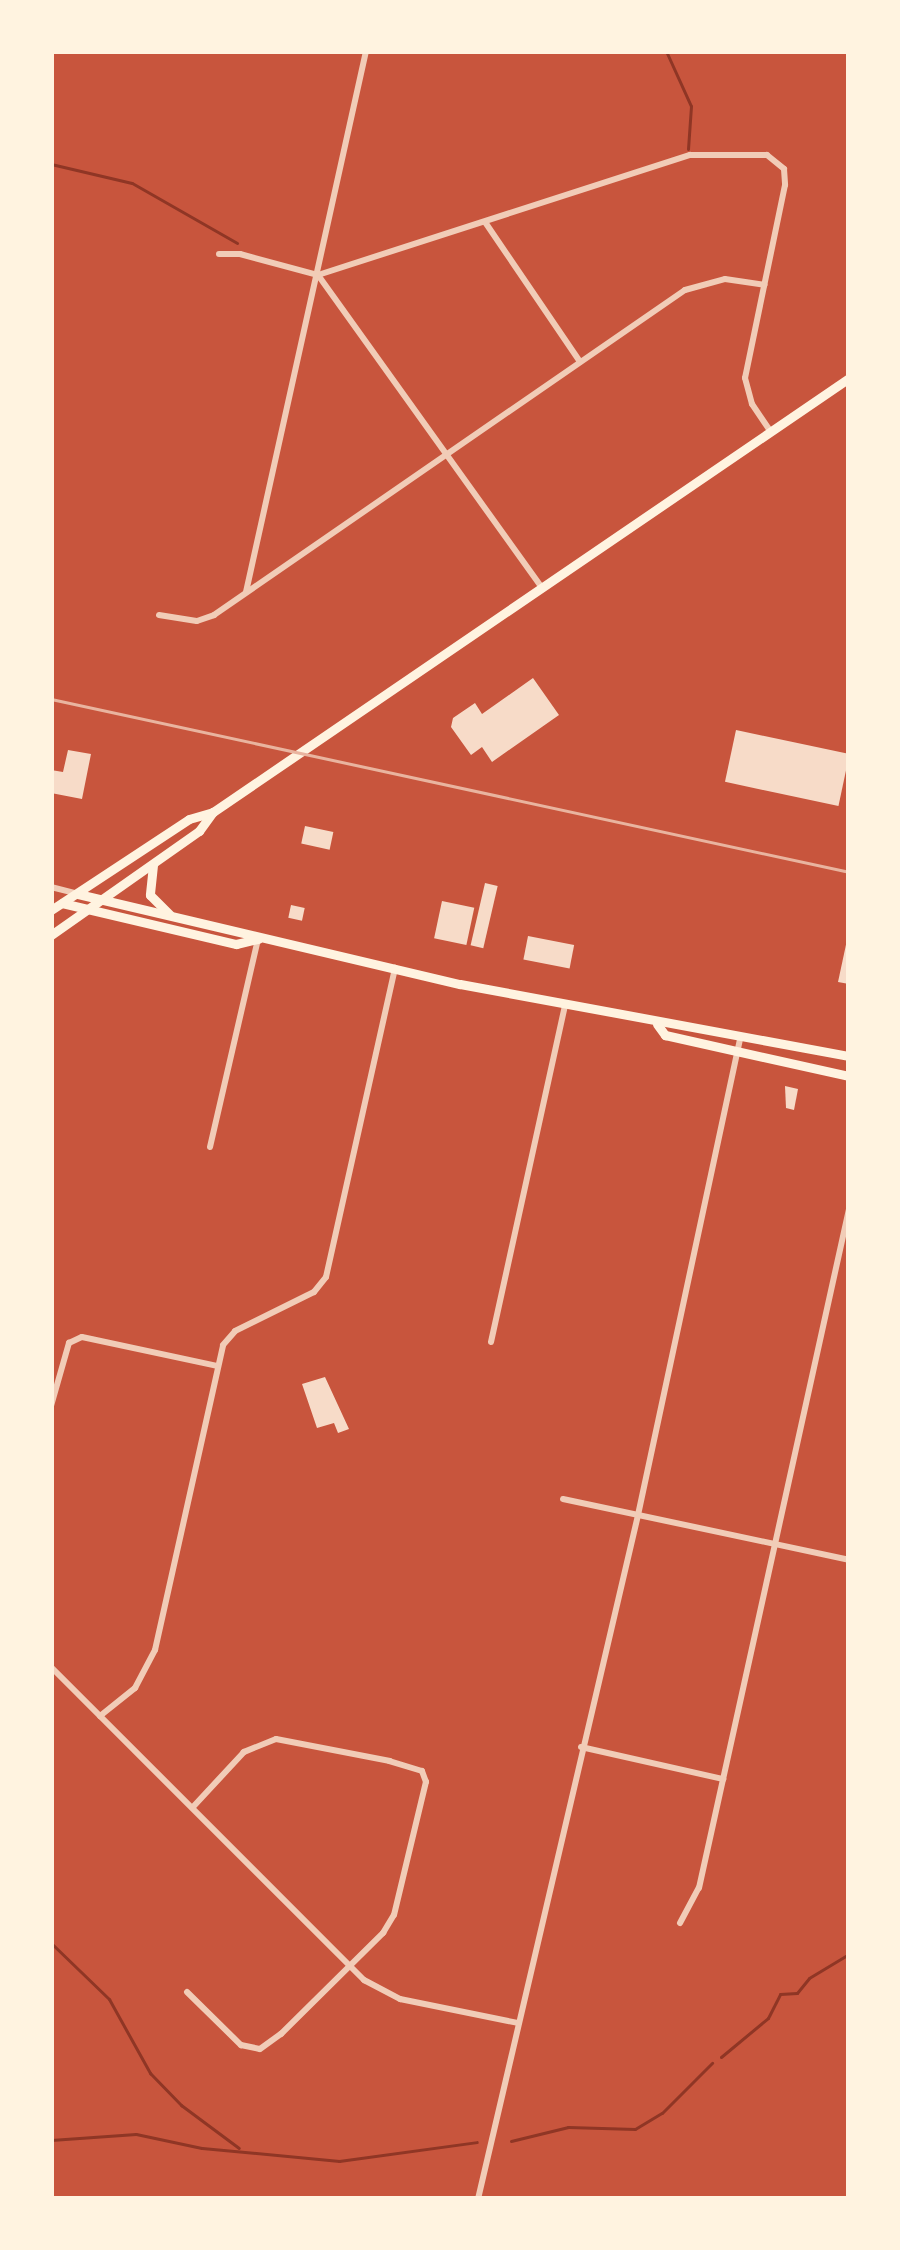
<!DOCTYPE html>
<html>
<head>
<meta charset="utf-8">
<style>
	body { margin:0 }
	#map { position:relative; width:900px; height:2250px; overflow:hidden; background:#c8553d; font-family:"Sofia Sans Condensed",sans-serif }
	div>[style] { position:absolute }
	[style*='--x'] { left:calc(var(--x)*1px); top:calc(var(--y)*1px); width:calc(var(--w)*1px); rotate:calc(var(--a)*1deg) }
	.stream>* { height:3px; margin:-1.5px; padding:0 1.5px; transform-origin:1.5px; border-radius:1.5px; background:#8f3625 }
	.building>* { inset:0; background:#f7dbc8; transform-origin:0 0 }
	.minor>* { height:6px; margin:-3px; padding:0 3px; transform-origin:3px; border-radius:3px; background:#f1ccb7 }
	.secondary>* { height:9px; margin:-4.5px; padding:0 4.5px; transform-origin:4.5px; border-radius:4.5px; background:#fff3e0 }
	.primary>* { height:9px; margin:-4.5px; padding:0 4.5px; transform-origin:4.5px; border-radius:4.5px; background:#fff3e0 }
	.rail>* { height:3px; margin:-1.5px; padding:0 1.5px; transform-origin:1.5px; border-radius:1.5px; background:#e9b49f }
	span { translate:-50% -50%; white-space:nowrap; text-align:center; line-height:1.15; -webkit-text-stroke:10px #fff3e0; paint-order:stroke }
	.frame { position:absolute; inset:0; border:54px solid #fff3e0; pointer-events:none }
</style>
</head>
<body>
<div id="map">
	<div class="stream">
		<i style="--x:666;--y:51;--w:60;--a:65.6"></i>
		<i style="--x:691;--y:106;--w:43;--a:94"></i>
		<i style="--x:51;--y:164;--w:83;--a:13.2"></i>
		<i style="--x:132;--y:183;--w:121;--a:29.7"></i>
		<i style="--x:51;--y:1943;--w:81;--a:44"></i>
		<i style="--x:109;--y:1999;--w:85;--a:61"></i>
		<i style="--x:150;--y:2073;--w:45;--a:45.9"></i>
		<i style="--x:181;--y:2105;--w:72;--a:36.6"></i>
		<i style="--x:721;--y:2057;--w:61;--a:-39.7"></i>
		<i style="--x:768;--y:2018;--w:27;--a:-63"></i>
		<i style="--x:780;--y:1994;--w:17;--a:-3"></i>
		<i style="--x:797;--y:1993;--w:19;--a:-51"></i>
		<i style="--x:809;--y:1978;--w:47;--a:-31"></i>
		<i style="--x:51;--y:2140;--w:85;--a:-4"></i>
		<i style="--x:136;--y:2134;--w:67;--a:12"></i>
		<i style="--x:202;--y:2148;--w:138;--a:5.4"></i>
		<i style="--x:339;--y:2161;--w:139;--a:-7.8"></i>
		<i style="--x:511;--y:2141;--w:59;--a:-13.8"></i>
		<i style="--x:568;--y:2127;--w:67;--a:1.7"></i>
		<i style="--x:635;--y:2129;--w:31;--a:-31"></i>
		<i style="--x:662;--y:2113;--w:71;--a:-45"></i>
	</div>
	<div class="building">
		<i style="clip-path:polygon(533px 678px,559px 715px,492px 762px,482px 747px,471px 755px,451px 727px,453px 718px,475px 703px,482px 714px)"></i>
		<i style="left:736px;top:730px;width:116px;height:53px;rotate:12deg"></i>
		<i style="clip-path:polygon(68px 750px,91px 754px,82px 799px,51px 793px,51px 770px,63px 772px)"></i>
		<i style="left:305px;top:826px;width:29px;height:18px;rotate:12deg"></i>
		<i style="left:485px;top:883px;width:13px;height:64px;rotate:13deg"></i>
		<i style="left:442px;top:901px;width:33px;height:38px;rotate:12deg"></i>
		<i style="left:291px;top:905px;width:14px;height:13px;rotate:12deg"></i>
		<i style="left:528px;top:936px;width:47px;height:24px;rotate:11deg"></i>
		<i style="clip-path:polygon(847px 940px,849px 940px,849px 984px,838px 982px)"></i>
		<i style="clip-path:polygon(785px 1086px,798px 1089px,794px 1110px,786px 1108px)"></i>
		<i style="clip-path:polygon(325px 1377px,349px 1429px,338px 1433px,334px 1423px,317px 1428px,302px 1384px)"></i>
	</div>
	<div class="minor">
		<i style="--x:485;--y:222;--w:169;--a:55.8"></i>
		<i style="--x:219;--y:254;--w:21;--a:0"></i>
		<i style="--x:240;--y:254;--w:81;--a:15.1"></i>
		<i style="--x:318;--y:275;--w:386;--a:54.4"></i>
		<i style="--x:318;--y:275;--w:391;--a:-17.9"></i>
		<i style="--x:690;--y:155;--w:77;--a:0"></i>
		<i style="--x:767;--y:155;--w:22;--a:39"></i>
		<i style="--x:784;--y:169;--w:16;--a:86"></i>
		<i style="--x:785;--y:185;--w:197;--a:101.7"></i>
		<i style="--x:745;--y:378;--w:27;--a:75"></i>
		<i style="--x:752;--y:404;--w:32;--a:56"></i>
		<i style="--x:246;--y:592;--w:554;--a:-77.49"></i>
		<i style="--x:159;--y:615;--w:38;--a:9"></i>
		<i style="--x:197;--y:621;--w:18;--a:-19"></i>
		<i style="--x:214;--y:615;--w:572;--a:-34.61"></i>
		<i style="--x:685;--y:290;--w:41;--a:-15.4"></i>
		<i style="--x:725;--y:279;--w:40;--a:8.5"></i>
		<i style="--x:51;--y:887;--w:25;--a:14"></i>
		<i style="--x:210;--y:1147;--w:213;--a:-77"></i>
		<i style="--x:491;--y:1342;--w:345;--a:-77.6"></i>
		<i style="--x:51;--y:1406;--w:66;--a:-74.1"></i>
		<i style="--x:69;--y:1343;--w:14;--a:-25"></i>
		<i style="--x:82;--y:1337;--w:138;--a:12.1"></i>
		<i style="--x:563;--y:1499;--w:292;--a:12"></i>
		<i style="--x:51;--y:1667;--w:443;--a:45"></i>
		<i style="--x:364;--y:1980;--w:41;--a:27.8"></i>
		<i style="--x:400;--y:1999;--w:120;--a:11.5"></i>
		<i style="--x:100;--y:1716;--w:45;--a:-38.7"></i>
		<i style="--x:135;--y:1688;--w:43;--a:-62.2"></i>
		<i style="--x:155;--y:1650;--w:312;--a:-77.4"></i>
		<i style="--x:223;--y:1345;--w:18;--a:-49"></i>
		<i style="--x:235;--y:1331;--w:88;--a:-26.3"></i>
		<i style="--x:314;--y:1292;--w:19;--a:-51"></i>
		<i style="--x:326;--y:1277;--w:317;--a:-77.4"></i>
		<i style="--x:581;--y:1747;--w:146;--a:12.7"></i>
		<i style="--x:680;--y:1923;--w:40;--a:-62"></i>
		<i style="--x:699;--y:1888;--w:695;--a:-77.54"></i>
		<i style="--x:187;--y:1992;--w:76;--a:44.5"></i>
		<i style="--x:241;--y:2045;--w:19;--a:12"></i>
		<i style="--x:260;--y:2049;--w:26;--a:-36"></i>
		<i style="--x:281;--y:2034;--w:144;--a:-44.7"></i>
		<i style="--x:383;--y:1933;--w:21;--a:-59"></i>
		<i style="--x:394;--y:1915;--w:137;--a:-76.5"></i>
		<i style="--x:426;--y:1782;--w:12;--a:-110"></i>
		<i style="--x:422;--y:1771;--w:34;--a:-163"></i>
		<i style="--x:390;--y:1761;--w:116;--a:-169.1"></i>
		<i style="--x:276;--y:1739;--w:35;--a:158"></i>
		<i style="--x:244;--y:1752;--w:76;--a:132.9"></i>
		<i style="--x:478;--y:2199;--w:702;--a:-76.83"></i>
		<i style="--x:638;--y:1515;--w:488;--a:-77.9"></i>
	</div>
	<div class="secondary">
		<i style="--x:78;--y:894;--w:392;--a:13.3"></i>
		<i style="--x:460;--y:984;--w:396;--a:10.5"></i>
		<i style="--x:62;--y:903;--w:179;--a:13.3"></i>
		<i style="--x:236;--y:944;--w:23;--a:-13"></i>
		<i style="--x:657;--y:1024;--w:14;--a:54"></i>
		<i style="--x:665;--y:1035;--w:189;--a:12.6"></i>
	</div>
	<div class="primary">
		<i style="--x:153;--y:865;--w:30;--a:96"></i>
		<i style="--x:150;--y:895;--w:28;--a:45"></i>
		<i style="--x:51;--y:910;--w:165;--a:-33.4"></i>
		<i style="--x:189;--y:819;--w:25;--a:-16"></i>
		<i style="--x:213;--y:812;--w:770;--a:-34.31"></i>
		<i style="--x:51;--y:935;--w:181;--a:-35.1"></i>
		<i style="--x:199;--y:831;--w:24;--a:-54"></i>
	</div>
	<div class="rail">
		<i style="--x:51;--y:699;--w:817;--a:12.23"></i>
	</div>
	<div class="frame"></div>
</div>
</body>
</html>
